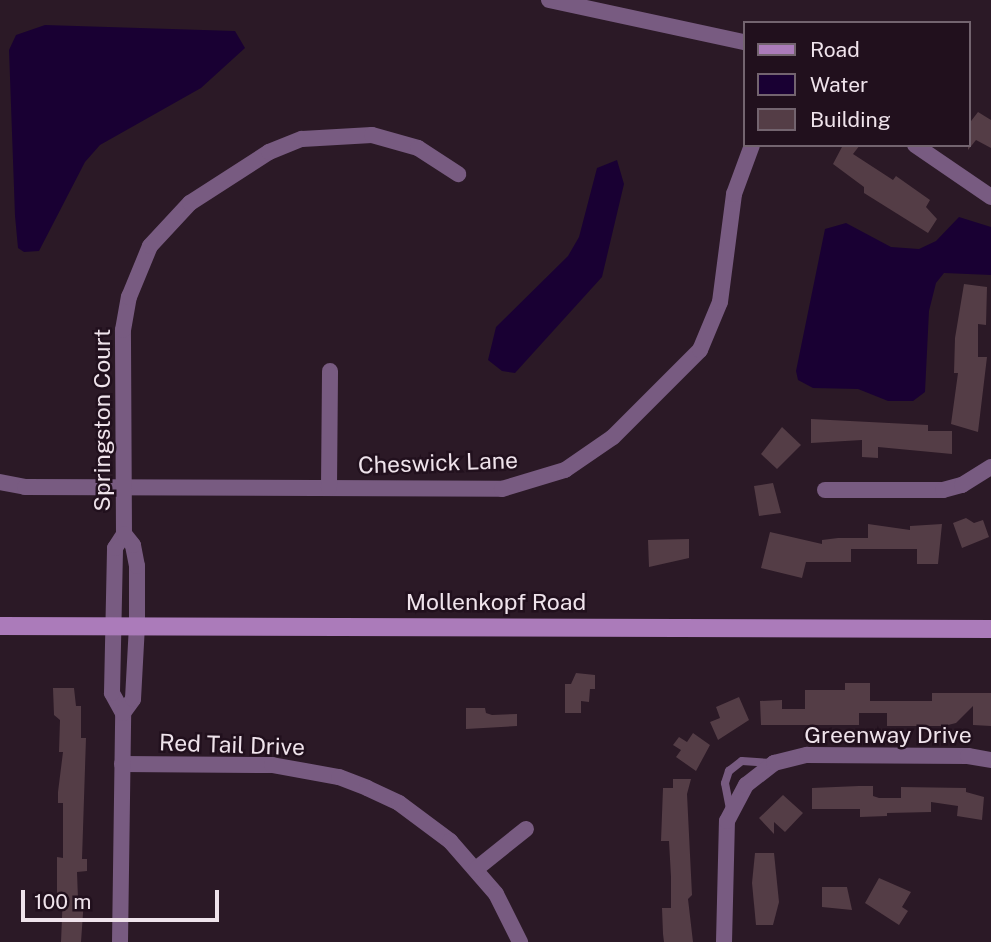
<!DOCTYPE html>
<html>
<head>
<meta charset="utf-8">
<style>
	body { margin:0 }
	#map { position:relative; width:991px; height:942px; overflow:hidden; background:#2b1926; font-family:"Public Sans",sans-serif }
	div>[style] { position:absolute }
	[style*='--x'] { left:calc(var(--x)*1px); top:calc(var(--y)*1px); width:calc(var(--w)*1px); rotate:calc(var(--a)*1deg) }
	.water>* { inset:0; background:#190033 }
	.building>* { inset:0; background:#543d46 }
	.lane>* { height:8px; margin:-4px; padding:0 4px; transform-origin:4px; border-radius:4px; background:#785b81 }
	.street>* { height:16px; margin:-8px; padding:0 8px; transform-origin:8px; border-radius:8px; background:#785b81 }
	.secondary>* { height:18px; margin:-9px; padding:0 9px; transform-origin:9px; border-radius:9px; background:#ab7bba }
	span { translate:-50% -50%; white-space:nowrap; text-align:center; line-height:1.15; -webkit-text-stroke:5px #21101d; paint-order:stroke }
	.street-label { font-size:23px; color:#efe3eb }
	.legend { position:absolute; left:743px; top:21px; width:228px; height:126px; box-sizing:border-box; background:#21101d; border:2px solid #73646f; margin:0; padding:9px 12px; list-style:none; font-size:21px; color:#efe3eb }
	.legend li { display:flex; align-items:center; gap:14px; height:35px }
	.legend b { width:35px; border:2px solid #73646f }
	.scale { position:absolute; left:21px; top:890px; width:198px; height:32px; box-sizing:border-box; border:4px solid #efe3eb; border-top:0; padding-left:9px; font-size:21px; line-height:24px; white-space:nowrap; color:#efe3eb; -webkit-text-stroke:5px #21101d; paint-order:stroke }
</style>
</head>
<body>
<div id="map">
	<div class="water">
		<i style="clip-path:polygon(45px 25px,235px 31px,245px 48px,201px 88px,100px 145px,85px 162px,39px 251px,24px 252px,18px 248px,15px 216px,9px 50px,16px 35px)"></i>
		<i style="clip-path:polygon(617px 160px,624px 184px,602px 277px,515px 373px,502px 371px,488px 360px,496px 327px,568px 256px,579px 237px,597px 168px)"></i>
		<i style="clip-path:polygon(959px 217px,991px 227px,991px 275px,944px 273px,936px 283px,929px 311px,925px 392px,913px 401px,888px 401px,858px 389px,813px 388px,798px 380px,796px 371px,825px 229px,846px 223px,891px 247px,919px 249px,936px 241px)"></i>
	</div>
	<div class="building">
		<i style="clip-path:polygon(978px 112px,991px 120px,991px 148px,976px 140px,968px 150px,968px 125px)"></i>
		<i style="clip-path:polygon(843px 145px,860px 145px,853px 154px,893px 180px,896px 176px,930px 200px,926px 207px,937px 219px,928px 233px,864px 193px,864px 187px,833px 164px)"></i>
		<i style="clip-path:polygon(964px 284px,987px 287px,986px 325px,978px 324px,978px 357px,987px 357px,978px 432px,951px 424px,958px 373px,954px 373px,955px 338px)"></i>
		<i style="clip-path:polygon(811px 419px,928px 425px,928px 431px,952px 431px,952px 454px,878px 447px,878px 458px,862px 457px,862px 440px,811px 443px)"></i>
		<i style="clip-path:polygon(782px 427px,801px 445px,777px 469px,761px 454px)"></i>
		<i style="clip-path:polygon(773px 483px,781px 513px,759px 516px,754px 486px)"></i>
		<i style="clip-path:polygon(966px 518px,974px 523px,983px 520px,989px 537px,962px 548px,953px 523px)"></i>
		<i style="clip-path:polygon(868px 524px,910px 530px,910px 526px,942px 524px,938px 564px,917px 564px,917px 549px,851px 549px,851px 562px,806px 562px,802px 578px,761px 568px,770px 532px,822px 544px,822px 540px,838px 538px,868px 538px)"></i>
		<i style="clip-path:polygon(689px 539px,689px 558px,649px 567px,648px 540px)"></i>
		<i style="clip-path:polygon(576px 673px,595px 675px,595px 689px,590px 689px,589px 702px,581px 701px,581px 713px,565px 713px,565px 684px,571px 684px)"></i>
		<i style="clip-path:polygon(845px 683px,870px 683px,870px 701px,932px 701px,932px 693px,991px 693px,991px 726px,973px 725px,973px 706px,956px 723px,944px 726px,887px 726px,887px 713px,859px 713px,859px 725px,761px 725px,760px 701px,782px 700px,782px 709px,805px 709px,805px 690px,845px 690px)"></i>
		<i style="clip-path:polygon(53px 688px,74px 688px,76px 706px,81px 706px,81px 738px,86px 738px,82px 859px,87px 859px,87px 871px,77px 872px,78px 899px,84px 899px,81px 942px,61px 942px,63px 893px,57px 893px,57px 857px,63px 858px,63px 803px,58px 803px,58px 792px,63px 752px,59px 752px,60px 720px,54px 715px)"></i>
		<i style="clip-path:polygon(739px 697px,749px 720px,718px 740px,710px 722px,720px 718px,716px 707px)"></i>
		<i style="clip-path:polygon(466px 708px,485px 708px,486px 713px,492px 715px,517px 714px,517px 726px,466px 729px)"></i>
		<i style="clip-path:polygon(693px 733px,710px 745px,696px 771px,676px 757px,681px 750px,673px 745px,679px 737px,687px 742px)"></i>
		<i style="clip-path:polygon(673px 779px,691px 779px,687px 794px,692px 895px,688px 899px,693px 942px,664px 942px,663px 934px,662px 908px,671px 908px,671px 877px,669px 841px,661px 841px,663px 788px,673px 788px)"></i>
		<i style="clip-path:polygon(859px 786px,873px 786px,873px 796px,879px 798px,901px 798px,901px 787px,966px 788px,966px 792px,984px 797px,982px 820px,957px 816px,958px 806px,931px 802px,931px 812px,887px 813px,887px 816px,860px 817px,860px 809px,812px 809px,812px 788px)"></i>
		<i style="clip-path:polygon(783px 795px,803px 813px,785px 832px,774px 822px,774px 834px,759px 818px)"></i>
		<i style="clip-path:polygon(755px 853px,774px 853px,779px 902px,773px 925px,756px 925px,752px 883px)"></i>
		<i style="clip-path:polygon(879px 878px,911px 892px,902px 907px,908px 911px,899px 925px,865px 903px)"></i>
		<i style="clip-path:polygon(822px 887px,847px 887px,852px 910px,822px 907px)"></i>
	</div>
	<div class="lane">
		<i style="--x:730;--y:809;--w:26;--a:-101"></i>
		<i style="--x:725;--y:783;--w:13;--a:-72"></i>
		<i style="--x:729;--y:771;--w:16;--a:-38"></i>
		<i style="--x:742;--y:761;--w:29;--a:4"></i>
	</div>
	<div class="street">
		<i style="--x:549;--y:0;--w:199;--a:12.2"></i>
		<i style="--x:915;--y:145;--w:92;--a:34.4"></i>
		<i style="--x:0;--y:482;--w:25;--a:11"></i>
		<i style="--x:25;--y:487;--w:477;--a:0.2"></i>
		<i style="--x:502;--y:489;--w:66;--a:-16.8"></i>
		<i style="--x:565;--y:470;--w:58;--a:-34.5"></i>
		<i style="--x:613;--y:437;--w:123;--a:-45"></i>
		<i style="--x:700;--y:350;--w:52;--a:-67.4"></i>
		<i style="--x:720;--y:302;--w:109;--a:-82.6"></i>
		<i style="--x:734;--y:194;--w:52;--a:-69.8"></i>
		<i style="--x:329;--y:488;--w:117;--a:-89.5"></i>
		<i style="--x:825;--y:490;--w:118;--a:0"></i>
		<i style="--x:943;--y:490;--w:20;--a:-15"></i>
		<i style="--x:962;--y:485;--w:34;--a:-32"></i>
		<i style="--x:123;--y:713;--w:23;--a:-119"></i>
		<i style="--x:112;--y:693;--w:145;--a:-88.8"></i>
		<i style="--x:115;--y:548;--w:17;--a:-57"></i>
		<i style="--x:124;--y:534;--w:204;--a:-90.3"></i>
		<i style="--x:123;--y:330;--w:34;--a:-80"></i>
		<i style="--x:129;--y:297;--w:55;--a:-67.6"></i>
		<i style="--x:150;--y:246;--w:59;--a:-47.1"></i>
		<i style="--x:190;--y:203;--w:94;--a:-32.8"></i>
		<i style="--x:269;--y:152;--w:35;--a:-22"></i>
		<i style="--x:302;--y:139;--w:70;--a:-3.3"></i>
		<i style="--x:372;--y:135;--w:48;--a:15.8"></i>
		<i style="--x:418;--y:148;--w:48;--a:33"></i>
		<i style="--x:122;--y:764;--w:150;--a:0.4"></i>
		<i style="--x:272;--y:765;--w:68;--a:10.2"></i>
		<i style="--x:339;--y:777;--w:30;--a:21"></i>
		<i style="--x:367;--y:788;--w:35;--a:25"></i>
		<i style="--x:399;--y:803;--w:64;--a:36.7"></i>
		<i style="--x:450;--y:841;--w:70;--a:49"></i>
		<i style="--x:496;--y:894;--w:54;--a:63.4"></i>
		<i style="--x:476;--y:869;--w:64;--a:-38.7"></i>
		<i style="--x:120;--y:942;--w:229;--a:-89.2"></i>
		<i style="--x:123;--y:713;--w:17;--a:-54"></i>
		<i style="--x:133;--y:699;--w:74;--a:-86.9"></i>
		<i style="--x:137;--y:625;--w:59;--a:-90"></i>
		<i style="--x:137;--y:566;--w:21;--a:-101"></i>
		<i style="--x:133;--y:545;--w:14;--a:-129"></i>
		<i style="--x:724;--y:942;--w:121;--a:-88.6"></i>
		<i style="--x:727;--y:821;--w:41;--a:-62.2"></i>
		<i style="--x:746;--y:785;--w:36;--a:-38"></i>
		<i style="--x:774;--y:763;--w:34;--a:-14"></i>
		<i style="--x:807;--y:755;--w:161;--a:0.4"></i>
		<i style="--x:968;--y:756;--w:23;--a:10"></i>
	</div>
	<div class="secondary">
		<i style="--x:0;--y:626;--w:991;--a:0.17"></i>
	</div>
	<div class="street-label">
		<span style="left:102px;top:420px;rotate:-90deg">Springston Court</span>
		<span style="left:438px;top:463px;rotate:-2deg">Cheswick Lane</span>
		<span style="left:496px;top:602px">Mollenkopf Road</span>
		<span style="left:888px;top:735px">Greenway Drive</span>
		<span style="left:232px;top:745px;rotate:2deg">Red Tail Drive</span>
	</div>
	<ul class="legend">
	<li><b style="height:9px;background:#ab7bba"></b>Road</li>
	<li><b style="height:19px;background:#190033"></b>Water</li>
	<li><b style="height:19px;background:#543d46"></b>Building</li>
	</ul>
	<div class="scale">100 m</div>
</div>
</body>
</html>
